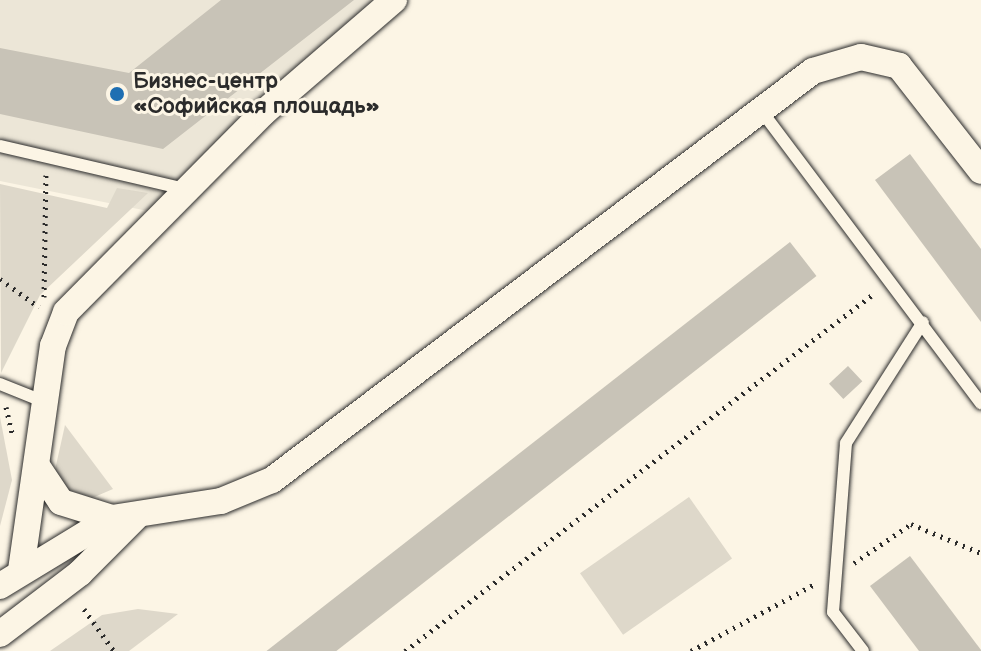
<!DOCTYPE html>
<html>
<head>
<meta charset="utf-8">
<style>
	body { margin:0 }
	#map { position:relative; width:981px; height:651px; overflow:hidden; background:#fcf5e5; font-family:"Balsamiq Sans",sans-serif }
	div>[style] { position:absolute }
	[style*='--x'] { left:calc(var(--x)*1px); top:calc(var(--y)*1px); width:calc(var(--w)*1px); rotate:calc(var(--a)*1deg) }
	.built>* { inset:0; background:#ece6d7 }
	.green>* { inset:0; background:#ded8ca; transform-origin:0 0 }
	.building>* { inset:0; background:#c8c3b7; transform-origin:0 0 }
	.path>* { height:5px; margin-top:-2.5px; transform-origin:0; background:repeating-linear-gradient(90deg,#2b2b2b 0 2px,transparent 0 8px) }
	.roads { filter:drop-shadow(0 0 2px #2b2b2b) drop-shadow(0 0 2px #2b2b2b) }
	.lane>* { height:12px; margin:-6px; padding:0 6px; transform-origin:6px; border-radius:6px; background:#fcf5e5 }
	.street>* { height:26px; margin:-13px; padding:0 13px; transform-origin:13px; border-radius:13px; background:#fcf5e5 }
	.dots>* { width:22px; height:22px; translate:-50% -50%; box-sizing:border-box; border:4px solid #fcf5e5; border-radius:50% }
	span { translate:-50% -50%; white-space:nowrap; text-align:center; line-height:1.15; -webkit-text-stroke:6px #fcf5e5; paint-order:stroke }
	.poi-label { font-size:22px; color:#2b2b2b; font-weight:700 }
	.left { translate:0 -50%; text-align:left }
</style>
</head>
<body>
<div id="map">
	<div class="built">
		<i style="clip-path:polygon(0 0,378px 0,153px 212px,0 181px)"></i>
	</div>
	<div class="green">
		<i style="clip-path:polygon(0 184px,107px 208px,117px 188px,148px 193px,40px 295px,1px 373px)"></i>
		<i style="clip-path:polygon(0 417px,12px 480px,0 526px)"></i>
		<i style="clip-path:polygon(65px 425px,113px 489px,92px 498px,64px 488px,55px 470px)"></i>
		<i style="left:689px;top:497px;width:75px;height:133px;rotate:55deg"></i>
		<i style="clip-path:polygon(138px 609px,178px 614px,129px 651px,50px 651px,102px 615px)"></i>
	</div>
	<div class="building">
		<i style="clip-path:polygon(221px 0,354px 0,163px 149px,0 114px,0 48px,129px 73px)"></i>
		<i style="clip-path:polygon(910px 154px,981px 249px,981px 322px,875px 180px)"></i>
		<i style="left:790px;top:242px;width:43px;height:666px;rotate:52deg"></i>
		<i style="left:848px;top:366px;width:21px;height:26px;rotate:47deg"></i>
		<i style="clip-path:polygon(910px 556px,981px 650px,981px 651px,919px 651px,870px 586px)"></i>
	</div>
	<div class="path">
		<i style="--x:0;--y:279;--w:48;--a:35.7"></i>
		<i style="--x:44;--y:297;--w:122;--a:-89.1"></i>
		<i style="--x:6;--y:407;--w:27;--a:77"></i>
		<i style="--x:854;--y:563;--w:69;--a:-34.4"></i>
		<i style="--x:911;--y:524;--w:76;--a:22.5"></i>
		<i style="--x:84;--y:609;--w:52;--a:54.5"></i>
		<i style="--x:405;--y:651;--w:591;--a:-37.3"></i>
		<i style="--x:691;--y:651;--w:143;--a:-28.4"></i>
	</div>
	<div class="roads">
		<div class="lane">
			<i style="--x:763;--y:113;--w:363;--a:53.1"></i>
			<i style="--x:0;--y:146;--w:190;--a:13.1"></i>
			<i style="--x:0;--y:384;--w:48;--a:21.8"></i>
			<i style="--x:863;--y:651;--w:49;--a:-127.6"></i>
			<i style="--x:833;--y:612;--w:169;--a:-85.6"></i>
			<i style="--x:846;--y:443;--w:143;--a:-57.5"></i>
		</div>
		<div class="street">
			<i style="--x:37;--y:466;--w:43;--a:56.3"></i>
			<i style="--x:61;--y:502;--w:53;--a:17.4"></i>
			<i style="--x:21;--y:570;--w:226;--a:-81.9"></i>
			<i style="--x:53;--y:346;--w:36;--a:-69"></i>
			<i style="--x:66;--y:312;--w:280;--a:-45.3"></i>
			<i style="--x:263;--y:113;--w:173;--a:-40.8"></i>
			<i style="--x:0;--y:586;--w:131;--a:-31.3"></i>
			<i style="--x:112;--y:518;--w:110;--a:-8.9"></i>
			<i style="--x:221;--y:501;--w:55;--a:-22.4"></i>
			<i style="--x:272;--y:480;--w:678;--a:-37.09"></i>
			<i style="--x:813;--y:71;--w:50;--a:-16.3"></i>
			<i style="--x:861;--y:57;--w:39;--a:13"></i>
			<i style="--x:899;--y:66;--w:133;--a:52"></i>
			<i style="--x:0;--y:634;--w:101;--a:-37.3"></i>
			<i style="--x:80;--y:573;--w:79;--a:-45"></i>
		</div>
	</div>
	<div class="dots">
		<i style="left:117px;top:94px;background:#1f6fb2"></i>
	</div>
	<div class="poi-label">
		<span class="left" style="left:133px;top:94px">Бизнес-центр<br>«Софийская площадь»</span>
	</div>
</div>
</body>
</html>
